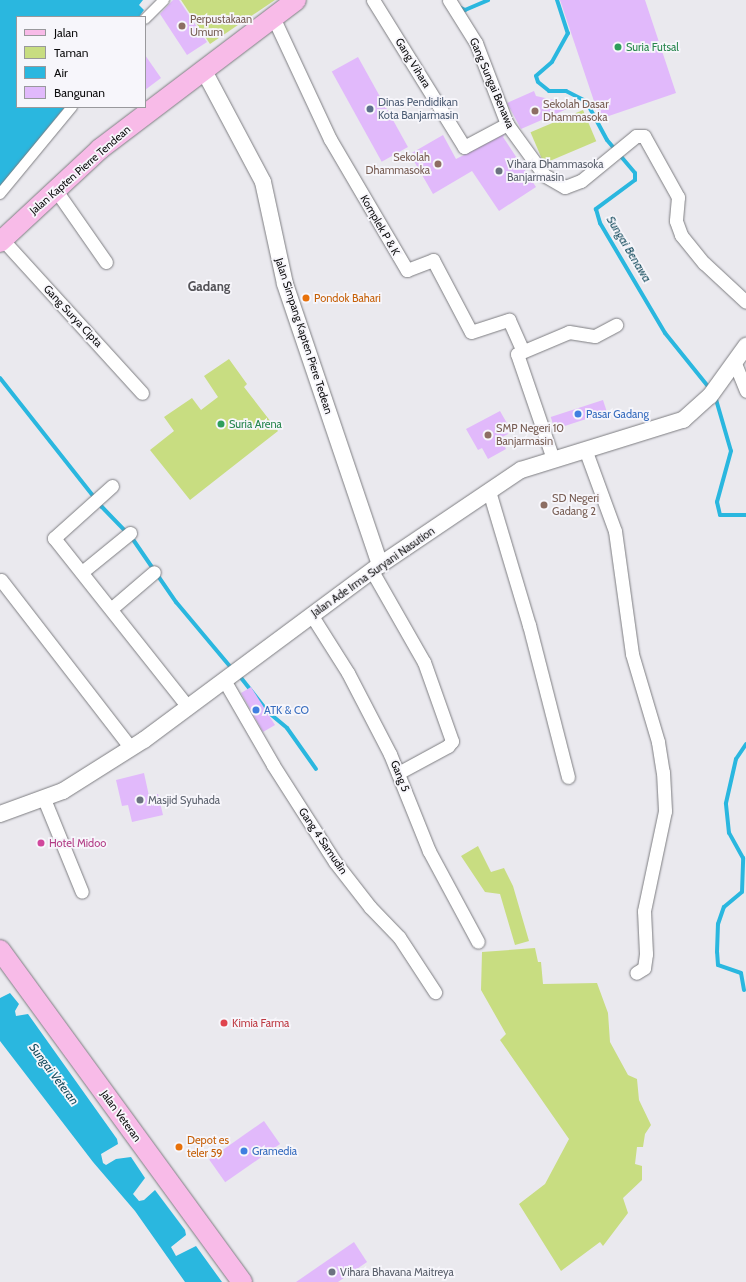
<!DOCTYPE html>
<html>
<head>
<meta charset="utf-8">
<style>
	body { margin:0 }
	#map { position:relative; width:746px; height:1282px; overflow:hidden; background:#eae9ee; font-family:Cabin,sans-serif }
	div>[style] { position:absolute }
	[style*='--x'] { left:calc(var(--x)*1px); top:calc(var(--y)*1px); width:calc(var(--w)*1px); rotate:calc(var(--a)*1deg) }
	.green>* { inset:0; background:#c8dd81; transform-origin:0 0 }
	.water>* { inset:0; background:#2ab7df }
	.stream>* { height:4px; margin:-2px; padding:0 2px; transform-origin:2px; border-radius:2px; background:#2ab7df }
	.building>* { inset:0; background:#e1b9fb; transform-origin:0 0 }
	.roads { filter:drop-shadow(0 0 1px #7d7d81) drop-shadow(0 0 1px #7d7d81) }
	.pedestrian>* { height:10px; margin:-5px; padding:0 5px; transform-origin:5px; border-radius:5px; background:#fff }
	.minor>* { height:13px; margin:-6.5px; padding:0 6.5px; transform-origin:6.5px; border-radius:6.5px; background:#fff }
	.tertiary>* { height:16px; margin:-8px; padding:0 8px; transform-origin:8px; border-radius:8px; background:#fff }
	.primary>* { height:20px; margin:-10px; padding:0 10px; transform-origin:10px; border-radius:10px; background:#f8bbe8 }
	.dots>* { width:11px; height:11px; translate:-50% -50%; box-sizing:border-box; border:2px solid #f7f6fb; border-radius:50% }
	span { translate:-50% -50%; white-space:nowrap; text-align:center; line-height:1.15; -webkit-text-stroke:3.5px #f7f6fb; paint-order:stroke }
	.education-label { font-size:11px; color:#785e54 }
	.left { translate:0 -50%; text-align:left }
	.right { translate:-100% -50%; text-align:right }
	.leisure-label { font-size:11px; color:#27864d }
	.street-label { font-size:11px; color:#0d0d0e }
	.service-label { font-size:11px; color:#4e5e75 }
	.worship-label { font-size:11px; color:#5b616d }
	.food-label { font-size:11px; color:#c56008 }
	.shop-label { font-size:11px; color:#366cbe }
	.hotel-label { font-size:11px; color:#b23c85 }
	.health-label { font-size:11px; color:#be3a42 }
	.water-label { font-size:12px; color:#144b5c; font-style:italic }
	.quarter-label { font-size:13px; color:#535257; font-weight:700 }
	.legend { position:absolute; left:16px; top:16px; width:130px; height:92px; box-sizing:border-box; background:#f7f6fb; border:1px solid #99999c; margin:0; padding:5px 7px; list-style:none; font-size:12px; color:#0d0d0e }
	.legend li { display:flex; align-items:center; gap:8px; height:20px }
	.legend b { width:20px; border:1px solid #99999c }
</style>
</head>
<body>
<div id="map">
	<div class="green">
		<i style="clip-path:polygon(181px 0,275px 0,210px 44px)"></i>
		<i style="left:583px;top:110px;width:34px;height:57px;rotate:67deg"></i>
		<i style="clip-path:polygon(229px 359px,247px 384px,244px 387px,278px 431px,190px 500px,150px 450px,174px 431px,164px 417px,192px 398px,201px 410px,218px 397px,204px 376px)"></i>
		<i style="clip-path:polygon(478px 846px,491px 872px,504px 868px,513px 886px,529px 941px,515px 945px,500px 894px,485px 892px,461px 856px)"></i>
		<i style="clip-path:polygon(535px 948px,538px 962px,541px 962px,543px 984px,597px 983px,608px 1013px,610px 1042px,628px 1075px,637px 1079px,639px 1100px,651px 1125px,645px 1134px,643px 1147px,637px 1147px,635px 1164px,642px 1166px,642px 1180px,623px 1198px,628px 1213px,603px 1246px,600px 1242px,561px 1271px,519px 1204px,545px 1184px,569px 1139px,500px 1040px,506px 1034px,481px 990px,482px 952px)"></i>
	</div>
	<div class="water">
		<i style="clip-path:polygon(0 0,143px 0,139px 5px,144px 10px,139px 17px,17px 17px,17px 107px,65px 107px,0 187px)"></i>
		<i style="clip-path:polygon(10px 993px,19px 1004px,15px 1011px,16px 1016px,28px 1014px,117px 1139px,118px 1144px,101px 1154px,103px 1163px,106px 1165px,116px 1159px,131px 1157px,145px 1178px,133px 1194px,139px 1201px,144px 1200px,155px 1190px,185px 1230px,186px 1235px,171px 1247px,176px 1256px,196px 1246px,222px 1282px,185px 1282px,135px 1211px,93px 1162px,0 1041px,0 998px)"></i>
	</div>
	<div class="stream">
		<i style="--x:557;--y:0;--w:35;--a:72"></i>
		<i style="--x:568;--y:33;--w:33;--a:119"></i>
		<i style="--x:552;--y:62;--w:21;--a:139"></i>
		<i style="--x:536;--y:76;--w:6;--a:72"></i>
		<i style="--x:538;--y:82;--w:14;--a:39"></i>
		<i style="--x:549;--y:91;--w:17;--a:0"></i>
		<i style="--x:566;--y:91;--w:22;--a:27"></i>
		<i style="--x:586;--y:101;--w:44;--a:61.7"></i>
		<i style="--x:607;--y:140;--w:43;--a:49.7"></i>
		<i style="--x:635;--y:173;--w:7;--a:90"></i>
		<i style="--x:635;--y:180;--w:49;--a:143.4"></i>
		<i style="--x:596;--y:209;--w:15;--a:74"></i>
		<i style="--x:600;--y:223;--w:128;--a:59.4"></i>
		<i style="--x:665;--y:333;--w:72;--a:51.2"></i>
		<i style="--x:457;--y:6;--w:9;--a:27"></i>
		<i style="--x:465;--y:10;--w:25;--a:-23"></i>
		<i style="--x:0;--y:378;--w:164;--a:51.7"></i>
		<i style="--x:102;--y:507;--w:43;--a:45.9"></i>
		<i style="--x:132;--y:538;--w:78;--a:55.5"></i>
		<i style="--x:176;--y:602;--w:89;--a:50"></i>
		<i style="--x:715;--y:396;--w:57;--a:73.8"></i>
		<i style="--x:731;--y:451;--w:53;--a:105.4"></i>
		<i style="--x:717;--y:502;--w:13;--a:77"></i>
		<i style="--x:720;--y:515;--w:26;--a:0"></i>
		<i style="--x:238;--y:674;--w:48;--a:51.7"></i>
		<i style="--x:268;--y:712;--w:25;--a:40"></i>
		<i style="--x:287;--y:728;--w:50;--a:54.7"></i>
		<i style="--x:744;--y:990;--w:17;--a:-100"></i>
		<i style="--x:741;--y:973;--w:24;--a:-161"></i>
		<i style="--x:718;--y:965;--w:13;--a:-94"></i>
		<i style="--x:717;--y:952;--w:28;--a:-88"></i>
		<i style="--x:718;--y:924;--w:18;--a:-71"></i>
		<i style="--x:724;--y:907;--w:23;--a:-40"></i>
		<i style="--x:742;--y:892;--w:34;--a:-88"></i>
		<i style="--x:743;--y:858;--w:29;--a:-119"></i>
		<i style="--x:729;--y:833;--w:30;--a:-96"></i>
		<i style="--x:726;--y:803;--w:45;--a:-77.2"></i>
		<i style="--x:736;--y:759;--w:18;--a:-56"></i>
	</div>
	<div class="building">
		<i style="clip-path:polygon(173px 0,179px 0,207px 42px,187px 55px,160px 14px)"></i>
		<i style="clip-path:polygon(560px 0,645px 0,676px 93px,600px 119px)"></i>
		<i style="clip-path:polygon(145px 55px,161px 78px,145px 90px)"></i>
		<i style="left:358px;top:57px;width:103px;height:30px;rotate:61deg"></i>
		<i style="clip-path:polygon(534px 91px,536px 96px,576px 105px,521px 129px,507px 103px)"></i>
		<i style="clip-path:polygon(505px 134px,503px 137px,536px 187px,499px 211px,472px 171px,433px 194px,410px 154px,443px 135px,456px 159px)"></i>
		<i style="left:603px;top:400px;width:13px;height:55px;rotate:72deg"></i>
		<i style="clip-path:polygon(500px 411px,512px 432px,500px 438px,506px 449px,488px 459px,482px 448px,478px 450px,466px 429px)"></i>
		<i style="clip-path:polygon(251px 687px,275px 725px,263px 732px,241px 693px)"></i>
		<i style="clip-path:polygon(144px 773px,149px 796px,158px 794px,163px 815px,132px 822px,128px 805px,122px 806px,116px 780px)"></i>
		<i style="left:264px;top:1121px;width:28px;height:67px;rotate:55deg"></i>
		<i style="clip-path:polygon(354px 1242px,367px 1262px,338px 1282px,296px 1282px)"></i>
	</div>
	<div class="roads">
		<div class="pedestrian">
			<i style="--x:145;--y:19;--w:27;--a:-45"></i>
			<i style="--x:0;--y:194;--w:113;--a:-50.4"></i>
		</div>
		<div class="minor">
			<i style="--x:373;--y:0;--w:173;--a:58.2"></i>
			<i style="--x:464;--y:147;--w:49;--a:-28.1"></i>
			<i style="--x:449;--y:0;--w:51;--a:57.9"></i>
			<i style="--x:476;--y:43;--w:87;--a:69.1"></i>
			<i style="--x:507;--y:124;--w:63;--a:54"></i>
			<i style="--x:544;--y:175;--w:24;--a:30"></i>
			<i style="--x:565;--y:187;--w:17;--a:-21"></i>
			<i style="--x:581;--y:181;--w:71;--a:-39.3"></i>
			<i style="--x:636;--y:136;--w:8;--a:0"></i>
			<i style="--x:644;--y:136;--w:70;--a:60.9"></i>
			<i style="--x:678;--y:197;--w:24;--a:95"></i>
			<i style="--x:676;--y:221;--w:15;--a:70"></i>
			<i style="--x:681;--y:235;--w:36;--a:51"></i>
			<i style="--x:704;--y:263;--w:57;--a:42.9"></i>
			<i style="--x:273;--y:17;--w:135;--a:65"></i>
			<i style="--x:330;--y:139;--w:152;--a:59.6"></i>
			<i style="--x:407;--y:270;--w:28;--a:-21"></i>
			<i style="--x:433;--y:260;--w:81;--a:62.2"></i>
			<i style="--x:471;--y:332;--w:40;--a:-18"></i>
			<i style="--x:509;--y:320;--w:32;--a:66"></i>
			<i style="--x:55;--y:189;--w:89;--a:55.1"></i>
			<i style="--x:2;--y:239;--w:208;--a:47.7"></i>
			<i style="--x:734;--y:361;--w:32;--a:68"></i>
			<i style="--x:585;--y:449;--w:87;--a:69.9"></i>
			<i style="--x:615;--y:531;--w:124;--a:82.1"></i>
			<i style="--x:632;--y:654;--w:92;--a:73.5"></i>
			<i style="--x:658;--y:742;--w:30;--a:81"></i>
			<i style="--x:663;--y:772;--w:39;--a:87"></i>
			<i style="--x:665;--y:811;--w:102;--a:101.9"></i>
			<i style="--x:644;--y:911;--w:43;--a:87.3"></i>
			<i style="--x:646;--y:954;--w:14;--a:98"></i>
			<i style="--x:644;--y:968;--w:9;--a:148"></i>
			<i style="--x:553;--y:459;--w:111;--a:-108.9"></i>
			<i style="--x:517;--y:354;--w:56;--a:-22.9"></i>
			<i style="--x:569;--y:332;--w:26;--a:9"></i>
			<i style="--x:595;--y:336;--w:24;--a:-28"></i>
			<i style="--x:112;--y:486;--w:78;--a:138.1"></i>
			<i style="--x:54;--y:538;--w:216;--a:51.6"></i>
			<i style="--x:489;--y:491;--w:140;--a:73.4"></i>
			<i style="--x:529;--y:625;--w:157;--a:75.6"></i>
			<i style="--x:372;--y:571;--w:105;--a:60.3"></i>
			<i style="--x:424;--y:662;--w:84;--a:70.5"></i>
			<i style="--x:452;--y:741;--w:6;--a:129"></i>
			<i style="--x:448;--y:746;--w:57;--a:151.6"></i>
			<i style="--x:82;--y:572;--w:62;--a:-39.1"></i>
			<i style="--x:1;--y:580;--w:212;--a:52.3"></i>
			<i style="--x:112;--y:608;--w:55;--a:-40.6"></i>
			<i style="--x:312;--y:616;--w:67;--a:57.7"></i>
			<i style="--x:348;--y:673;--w:91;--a:62.6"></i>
			<i style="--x:390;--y:754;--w:105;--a:68.1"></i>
			<i style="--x:429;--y:851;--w:103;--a:61.7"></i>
			<i style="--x:224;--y:680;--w:98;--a:60"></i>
			<i style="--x:273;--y:765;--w:115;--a:57.4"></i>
			<i style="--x:335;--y:862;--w:57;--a:52.1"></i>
			<i style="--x:370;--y:907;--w:42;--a:46"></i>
			<i style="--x:399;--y:937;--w:66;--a:56.8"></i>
			<i style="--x:44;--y:799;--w:100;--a:67.8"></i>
		</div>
		<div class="tertiary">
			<i style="--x:203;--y:69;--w:128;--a:62"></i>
			<i style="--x:263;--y:182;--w:104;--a:77.8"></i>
			<i style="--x:285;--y:284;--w:297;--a:71.3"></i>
			<i style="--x:0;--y:814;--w:67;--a:-20.1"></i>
			<i style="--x:63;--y:791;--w:96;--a:-32.2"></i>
			<i style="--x:144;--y:740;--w:294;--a:-36.6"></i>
			<i style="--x:380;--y:565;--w:170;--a:-34"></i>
			<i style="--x:521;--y:470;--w:170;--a:-17.2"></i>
			<i style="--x:683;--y:420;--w:36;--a:-42"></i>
			<i style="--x:710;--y:396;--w:62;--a:-54.2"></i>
		</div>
		<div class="primary">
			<i style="--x:0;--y:242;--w:137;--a:-42.9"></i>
			<i style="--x:100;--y:149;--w:246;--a:-37.2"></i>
			<i style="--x:0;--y:950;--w:411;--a:53.9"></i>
		</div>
	</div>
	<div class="dots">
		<i style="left:182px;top:26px;background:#8d6e63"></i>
		<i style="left:618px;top:47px;background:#2e9e5b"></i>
		<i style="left:370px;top:109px;background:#5c6f8a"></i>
		<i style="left:535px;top:111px;background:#8d6e63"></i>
		<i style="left:438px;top:164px;background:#8d6e63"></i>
		<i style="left:499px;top:171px;background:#6b7280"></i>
		<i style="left:306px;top:298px;background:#e8710a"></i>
		<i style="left:578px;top:414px;background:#3f7fe0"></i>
		<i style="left:221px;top:424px;background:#2e9e5b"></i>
		<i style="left:488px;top:435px;background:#8d6e63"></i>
		<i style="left:544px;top:505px;background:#8d6e63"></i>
		<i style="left:256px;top:710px;background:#3f7fe0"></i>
		<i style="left:140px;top:800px;background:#6b7280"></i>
		<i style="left:41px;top:843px;background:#d1479c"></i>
		<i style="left:224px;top:1023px;background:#e0444e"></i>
		<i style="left:179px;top:1147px;background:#e8710a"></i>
		<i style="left:244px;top:1151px;background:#3f7fe0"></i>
		<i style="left:332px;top:1272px;background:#6b7280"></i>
	</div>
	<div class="education-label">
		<span class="left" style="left:190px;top:26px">Perpustakaan<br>Umum</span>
		<span class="left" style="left:543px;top:111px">Sekolah Dasar<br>Dhammasoka</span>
		<span class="right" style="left:430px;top:164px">Sekolah<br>Dhammasoka</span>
		<span class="left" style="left:496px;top:435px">SMP Negeri 10<br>Banjarmasin</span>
		<span class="left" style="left:552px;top:505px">SD Negeri<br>Gadang 2</span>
	</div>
	<div class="leisure-label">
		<span class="left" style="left:626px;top:47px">Suria Futsal</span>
		<span class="left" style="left:229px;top:424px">Suria Arena</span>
	</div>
	<div class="street-label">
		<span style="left:413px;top:63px;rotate:58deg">Gang Vihara</span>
		<span style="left:492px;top:83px;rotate:67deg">Gang Sungai Benawa</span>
		<span style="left:80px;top:170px;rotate:-41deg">Jalan Kapten Pierre Tendean</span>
		<span style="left:380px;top:225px;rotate:60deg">Komplek P &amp; K</span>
		<span style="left:73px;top:316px;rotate:47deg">Gang Surya Cipta</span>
		<span style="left:304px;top:336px;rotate:72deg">Jalan Simpang Kapten Piere Tedean</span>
		<span style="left:373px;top:572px;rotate:-35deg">Jalan Ade Irma Suryani Nasution</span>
		<span style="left:400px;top:776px;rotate:68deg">Gang 5</span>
		<span style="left:323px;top:841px;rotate:56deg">Gang 4 Samudin</span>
		<span style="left:121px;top:1116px;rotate:54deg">Jalan Veteran</span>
	</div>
	<div class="service-label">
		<span class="left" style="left:378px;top:109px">Dinas Pendidikan<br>Kota Banjarmasin</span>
	</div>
	<div class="worship-label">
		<span class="left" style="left:507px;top:171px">Vihara Dhammasoka<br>Banjarmasin</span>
		<span class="left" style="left:148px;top:800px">Masjid Syuhada</span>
		<span class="left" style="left:340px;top:1272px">Vihara Bhavana Maitreya</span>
	</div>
	<div class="food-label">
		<span class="left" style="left:314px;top:298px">Pondok Bahari</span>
		<span class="left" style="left:187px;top:1147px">Depot es<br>teler 59</span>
	</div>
	<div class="shop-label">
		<span class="left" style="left:586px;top:414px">Pasar Gadang</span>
		<span class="left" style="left:264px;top:710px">ATK &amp; CO</span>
		<span class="left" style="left:252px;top:1151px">Gramedia</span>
	</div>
	<div class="hotel-label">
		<span class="left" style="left:49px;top:843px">Hotel Midoo</span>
	</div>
	<div class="health-label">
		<span class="left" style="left:232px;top:1023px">Kimia Farma</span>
	</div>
	<div class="water-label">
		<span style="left:629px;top:249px;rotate:59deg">Sungai Benawa</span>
		<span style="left:54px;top:1074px;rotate:53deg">Sungai Veteran</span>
	</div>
	<div class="quarter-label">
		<span style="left:209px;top:286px">Gadang</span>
	</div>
	<ul class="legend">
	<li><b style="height:5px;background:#f8bbe8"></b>Jalan</li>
	<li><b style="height:11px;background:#c8dd81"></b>Taman</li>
	<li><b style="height:11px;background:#2ab7df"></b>Air</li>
	<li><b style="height:11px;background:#e1b9fb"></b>Bangunan</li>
	</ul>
</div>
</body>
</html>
